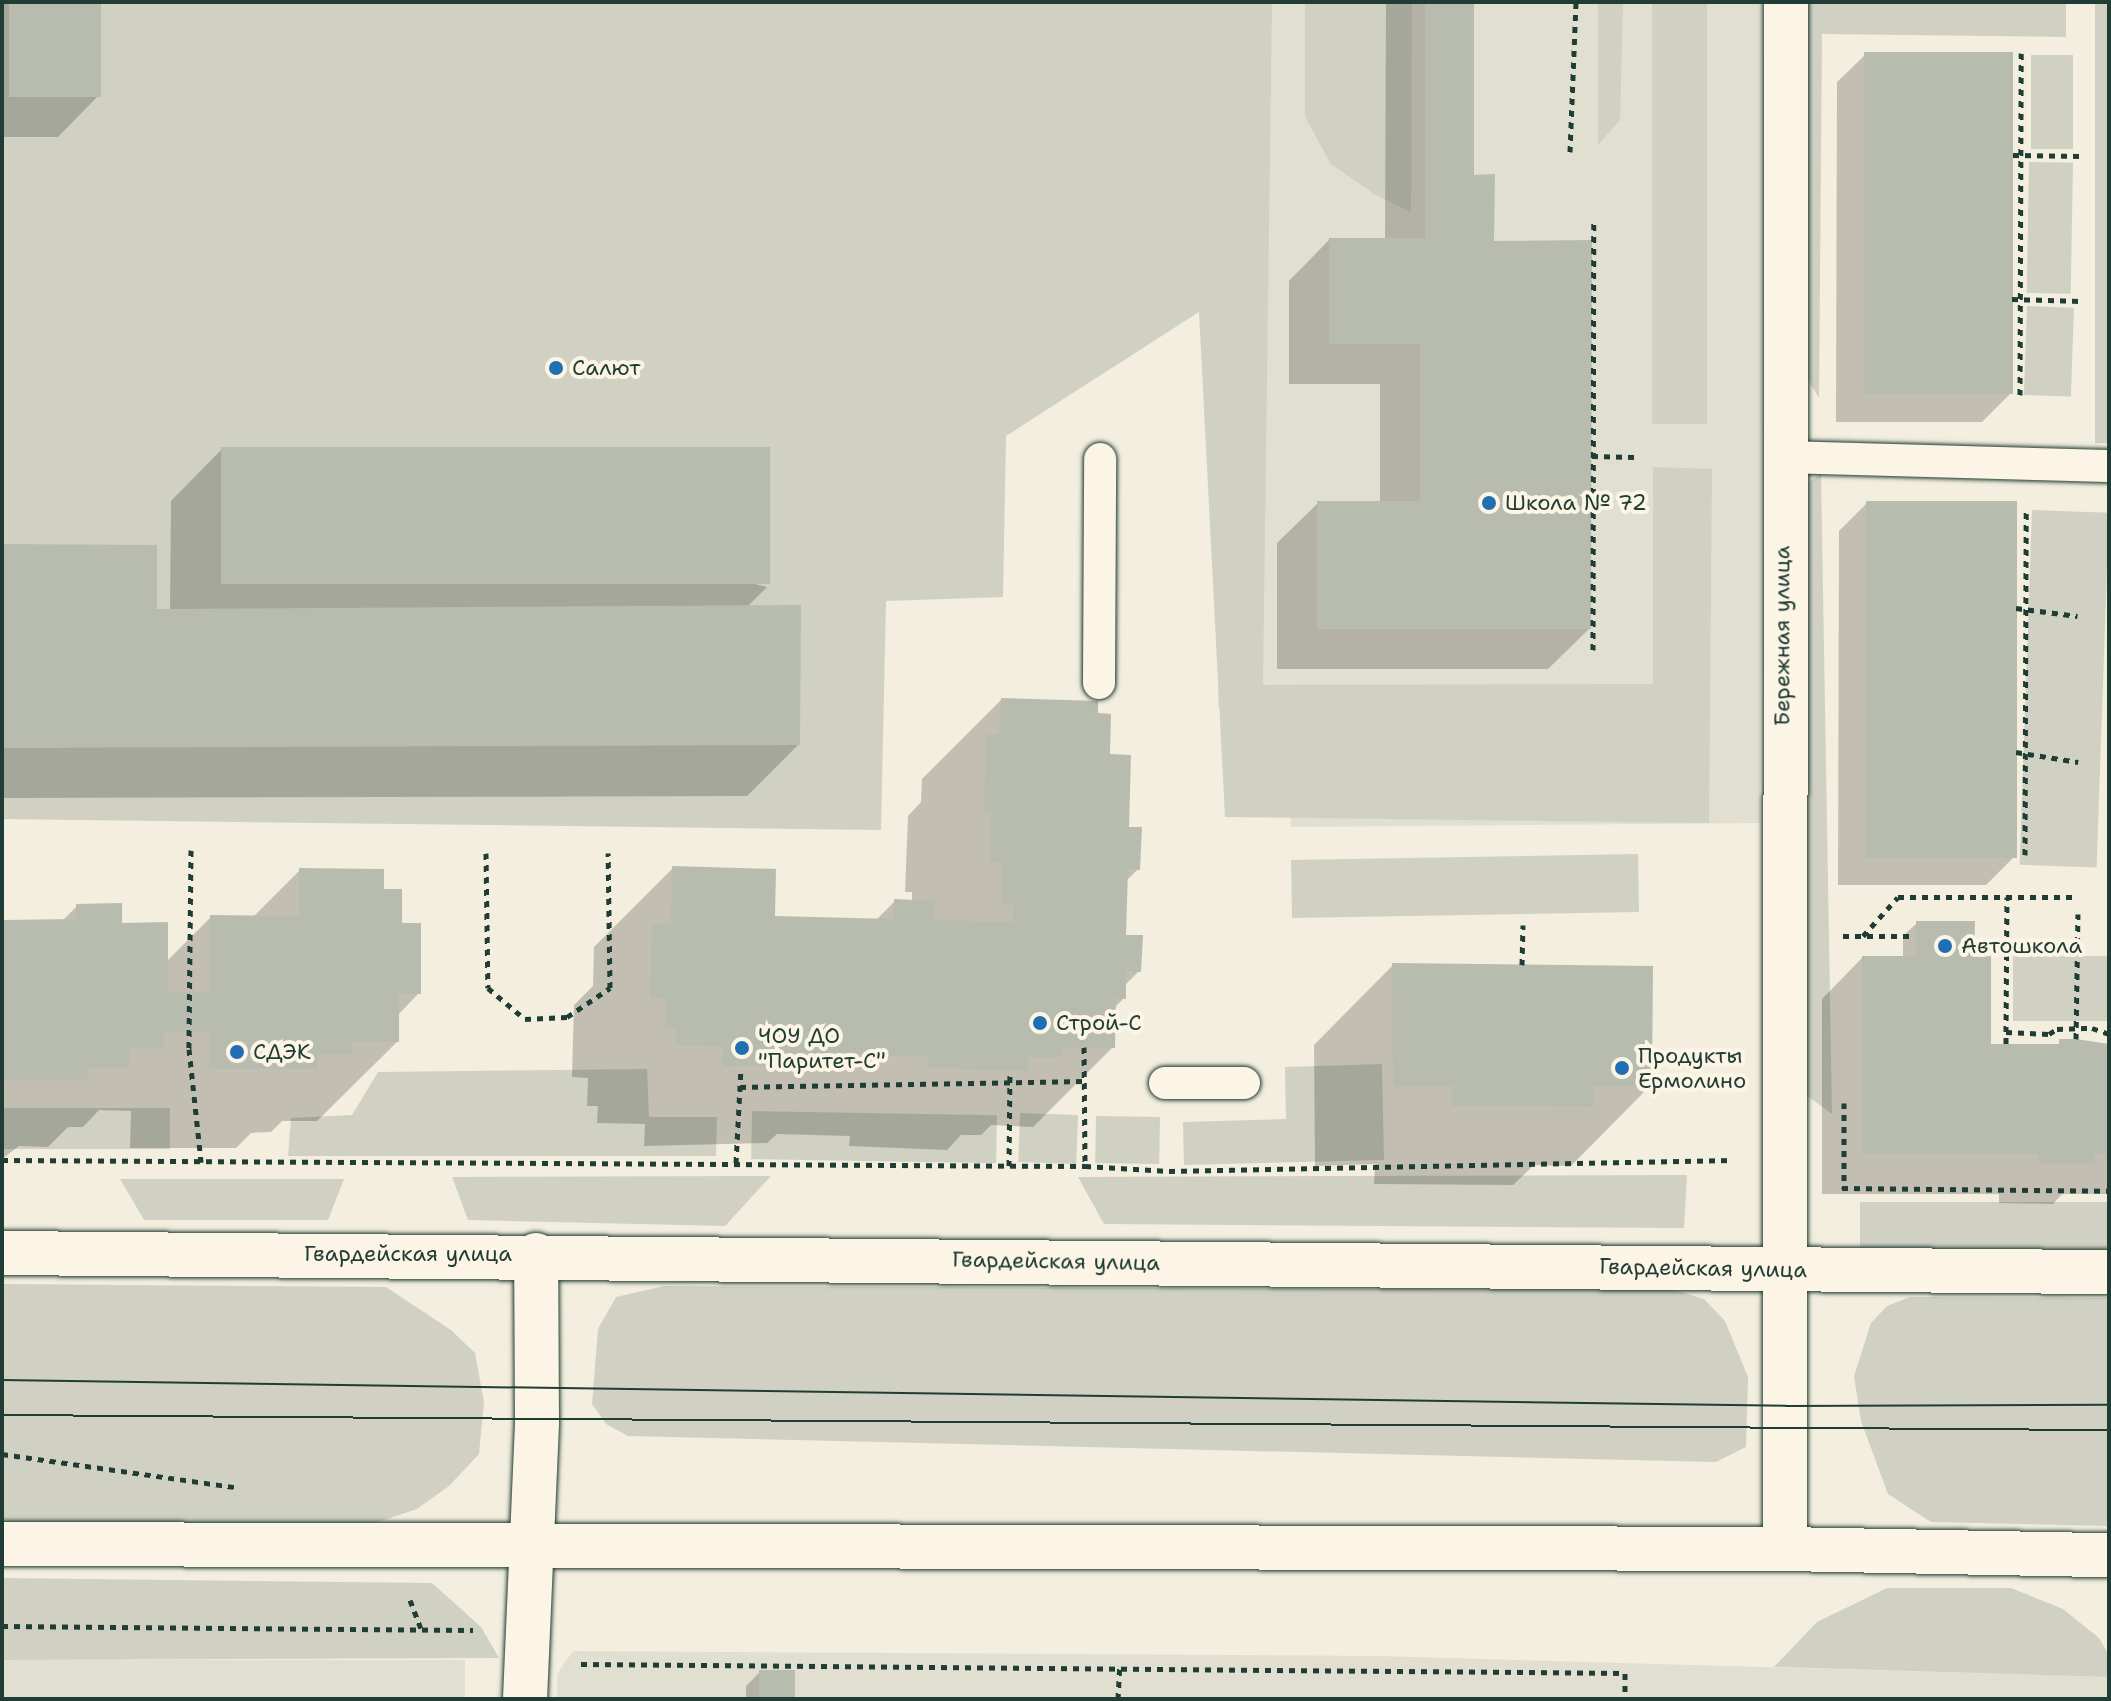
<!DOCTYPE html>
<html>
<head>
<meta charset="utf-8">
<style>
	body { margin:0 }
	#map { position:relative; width:2111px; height:1701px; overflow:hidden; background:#f3eede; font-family:"Shantell Sans",sans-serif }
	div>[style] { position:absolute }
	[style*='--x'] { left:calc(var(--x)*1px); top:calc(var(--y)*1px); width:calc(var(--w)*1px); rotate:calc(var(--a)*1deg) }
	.built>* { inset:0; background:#e1dfd0; transform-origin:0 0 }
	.green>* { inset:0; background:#d0d1c2; transform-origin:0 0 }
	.shadow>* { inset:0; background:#0003 }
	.building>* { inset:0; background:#b8bcae; transform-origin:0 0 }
	.path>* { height:5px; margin-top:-2.5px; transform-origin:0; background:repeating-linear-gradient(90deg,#1f3d34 0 6px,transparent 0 12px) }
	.roads { filter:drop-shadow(0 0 2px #1f3d34) drop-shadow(0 0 2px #1f3d34) }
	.lane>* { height:32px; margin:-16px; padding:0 16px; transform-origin:16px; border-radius:16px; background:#fcf5e5 }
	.street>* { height:44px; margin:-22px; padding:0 22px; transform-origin:22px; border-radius:22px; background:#fcf5e5 }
	.secondary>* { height:44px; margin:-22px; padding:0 22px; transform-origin:22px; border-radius:22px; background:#fcf5e5 }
	.tram>* { height:2px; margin:-1px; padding:0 1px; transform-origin:1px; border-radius:1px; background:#1f3d34 }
	.dots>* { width:22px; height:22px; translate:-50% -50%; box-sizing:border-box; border:4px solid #fcf5e5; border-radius:50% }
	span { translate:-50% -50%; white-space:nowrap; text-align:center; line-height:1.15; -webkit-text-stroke:8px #fcf5e5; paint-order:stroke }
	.poi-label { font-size:22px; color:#1f3d34 }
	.left { translate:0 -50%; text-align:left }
	.street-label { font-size:22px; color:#1f3d34 }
	.frame { position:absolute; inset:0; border:4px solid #1f3d34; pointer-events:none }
</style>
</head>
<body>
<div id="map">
	<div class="built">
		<i style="clip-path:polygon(1220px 2px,1762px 2px,1760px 823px,1291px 827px,1286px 748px,1218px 706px)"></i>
		<i style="clip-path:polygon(573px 1651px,1377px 1656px,2109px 1677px,2109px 1699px,557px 1699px,557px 1674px)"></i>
		<i style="left:2px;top:1660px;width:463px;height:39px"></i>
	</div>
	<div class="green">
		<i style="clip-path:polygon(2px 2px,1272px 2px,1263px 685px,1653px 684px,1653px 467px,1712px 469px,1709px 823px,1225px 817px,1199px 312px,1006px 436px,1003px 597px,886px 601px,881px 830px,2px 819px)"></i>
		<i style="clip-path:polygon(1305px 2px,1412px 2px,1411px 212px,1374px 194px,1331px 164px,1305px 117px)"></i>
		<i style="clip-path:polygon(1598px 2px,1623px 2px,1620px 120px,1598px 145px)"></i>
		<i style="left:1652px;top:2px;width:55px;height:422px"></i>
		<i style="clip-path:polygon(1803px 2px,2066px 2px,2066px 37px,1822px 34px,1819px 398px,1806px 377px)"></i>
		<i style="left:2095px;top:2px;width:14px;height:441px"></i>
		<i style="left:2031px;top:55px;width:42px;height:94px"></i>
		<i style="left:2029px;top:162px;width:44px;height:131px;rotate:1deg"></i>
		<i style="left:2027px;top:306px;width:47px;height:89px;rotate:2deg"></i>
		<i style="clip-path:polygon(1821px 474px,1832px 1114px,1798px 1089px,1805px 484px)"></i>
		<i style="left:2032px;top:510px;width:77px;height:355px;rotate:2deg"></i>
		<i style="left:1638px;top:854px;width:58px;height:347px;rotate:89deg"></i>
		<i style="left:2109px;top:956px;width:65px;height:96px;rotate:90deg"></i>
		<i style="clip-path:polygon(1382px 1064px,1384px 1160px,1184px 1165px,1183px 1122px,1286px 1119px,1285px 1067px)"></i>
		<i style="clip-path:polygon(647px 1069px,649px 1117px,717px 1117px,716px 1156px,288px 1156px,291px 1118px,352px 1115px,378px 1072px)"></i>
		<i style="left:2px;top:1108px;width:168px;height:41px"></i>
		<i style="left:752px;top:1111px;width:245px;height:48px;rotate:1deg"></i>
		<i style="left:1020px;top:1113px;width:58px;height:49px;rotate:2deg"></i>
		<i style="left:1096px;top:1116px;width:64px;height:47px;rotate:1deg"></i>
		<i style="clip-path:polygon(1687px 1175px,1684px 1228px,1104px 1224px,1078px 1177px)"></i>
		<i style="clip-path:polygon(771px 1176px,725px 1226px,468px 1220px,452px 1177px)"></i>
		<i style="clip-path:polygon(120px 1179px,344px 1179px,328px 1220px,144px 1220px)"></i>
		<i style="left:1860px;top:1202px;width:249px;height:50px"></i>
		<i style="clip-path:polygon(2px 1284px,386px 1287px,451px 1330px,475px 1353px,484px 1402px,479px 1454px,449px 1486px,417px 1509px,360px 1528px,2px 1526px)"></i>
		<i style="clip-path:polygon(664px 1286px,1674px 1290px,1704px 1299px,1725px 1321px,1748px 1377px,1746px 1447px,1716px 1462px,628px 1436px,606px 1424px,592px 1404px,598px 1329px,616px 1297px)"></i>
		<i style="clip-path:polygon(1910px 1297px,2109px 1298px,2109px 1526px,1931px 1522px,1888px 1494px,1861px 1421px,1854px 1376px,1871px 1323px,1887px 1306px)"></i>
		<i style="clip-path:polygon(2px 1578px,432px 1583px,481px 1627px,499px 1658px,2px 1660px)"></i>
		<i style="clip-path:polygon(1887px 1588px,2011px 1588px,2063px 1609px,2099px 1638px,2109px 1655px,2109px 1677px,1774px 1667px,1817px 1622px)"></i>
	</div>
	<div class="shadow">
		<i style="clip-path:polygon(2px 2px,99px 2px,98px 96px,58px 137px,2px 137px)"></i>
		<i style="clip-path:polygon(1386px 2px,1472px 2px,1472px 177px,1589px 629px,1548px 669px,1277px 669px,1277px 543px,1318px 503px,1380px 503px,1380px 384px,1289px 384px,1289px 281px,1329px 240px,1385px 240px)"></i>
		<i style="clip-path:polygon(1865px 55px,2010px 394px,1982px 422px,1836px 422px,1837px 82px)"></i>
		<i style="clip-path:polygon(222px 449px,767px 587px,746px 608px,798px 745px,747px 796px,2px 798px,2px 546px,155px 611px,170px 611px,171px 501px)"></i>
		<i style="clip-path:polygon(1867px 503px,2014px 857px,1986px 885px,1838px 885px,1839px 531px)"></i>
		<i style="clip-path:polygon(1001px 700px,1108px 756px,1138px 869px,1125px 882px,1124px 937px,1139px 971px,1124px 986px,1124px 998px,1114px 1008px,1113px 1047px,1033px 1127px,991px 1125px,981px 1135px,961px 1135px,947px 1150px,849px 1146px,850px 1136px,777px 1134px,767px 1143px,644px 1146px,645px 1124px,597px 1123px,598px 1106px,587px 1106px,588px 1078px,572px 1077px,574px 1005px,593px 986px,594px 947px,673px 868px,773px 918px,875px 921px,895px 901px,912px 902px,912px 892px,905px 892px,908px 816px,921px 802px,922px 779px)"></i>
		<i style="clip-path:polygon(300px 870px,382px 890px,400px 925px,419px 993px,397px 1016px,397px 1042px,317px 1121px,282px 1121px,271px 1132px,251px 1133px,236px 1148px,130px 1148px,131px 1111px,99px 1110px,83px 1127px,68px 1127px,48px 1147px,19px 1146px,2px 1159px,2px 921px,62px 921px,77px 906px,120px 925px,166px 962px,211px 917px,253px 917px)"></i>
		<i style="clip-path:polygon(1917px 923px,1972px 958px,1989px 1046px,2054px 1046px,2076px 1041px,2109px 1047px,2109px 1194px,2062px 1194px,2053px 1204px,1999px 1203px,1999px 1194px,1822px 1194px,1822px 999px,1862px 958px,1903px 958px,1903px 936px)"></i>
		<i style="clip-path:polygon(1393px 965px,1650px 1086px,1571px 1166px,1534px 1165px,1513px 1185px,1374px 1184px,1375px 1164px,1315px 1166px,1314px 1045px)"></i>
		<i style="clip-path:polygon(760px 1672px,794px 1699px,746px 1699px,746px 1686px)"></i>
	</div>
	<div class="building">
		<i style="left:9px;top:2px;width:92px;height:95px"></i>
		<i style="clip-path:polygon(1425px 2px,1474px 2px,1474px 175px,1495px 174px,1494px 241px,1592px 240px,1591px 629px,1317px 629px,1317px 501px,1420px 501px,1420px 344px,1329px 344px,1329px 238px,1425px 238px)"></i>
		<i style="left:2013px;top:52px;width:342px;height:149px;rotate:90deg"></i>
		<i style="left:221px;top:447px;width:549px;height:137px"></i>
		<i style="left:1866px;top:501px;width:151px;height:357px"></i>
		<i style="clip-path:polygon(2px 544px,157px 545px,157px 609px,801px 605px,800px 745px,2px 748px)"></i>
		<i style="clip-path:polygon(1001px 698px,1098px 701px,1098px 713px,1111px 714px,1110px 754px,1131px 755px,1129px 827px,1142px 827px,1140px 870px,1128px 869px,1126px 935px,1143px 935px,1141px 972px,1126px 971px,1126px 999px,1116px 998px,1115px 1048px,1062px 1047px,1062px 1057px,1028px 1057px,1028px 1071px,927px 1068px,928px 1057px,849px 1055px,849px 1065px,722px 1067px,723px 1046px,676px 1045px,676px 1028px,665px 1028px,666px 999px,650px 998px,652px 924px,671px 924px,672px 866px,776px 869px,775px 916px,893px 919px,894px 899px,935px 901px,935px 920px,1013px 922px,1013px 905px,1002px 905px,1002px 863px,990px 863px,991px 813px,984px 813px,986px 735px,999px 734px)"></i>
		<i style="clip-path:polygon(299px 868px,384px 869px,384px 889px,402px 889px,402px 923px,421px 923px,421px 994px,399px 994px,399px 1042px,352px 1042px,352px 1054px,318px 1055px,317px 1069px,209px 1069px,209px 1032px,164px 1032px,164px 1049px,129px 1048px,129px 1068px,88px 1068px,88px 1080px,2px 1080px,2px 920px,77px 919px,76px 904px,122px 903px,122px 923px,168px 922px,168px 992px,209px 992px,210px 915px,299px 916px)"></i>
		<i style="clip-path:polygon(1916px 921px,1975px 921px,1974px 957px,1991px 956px,1991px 1044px,2059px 1044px,2059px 1039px,2076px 1039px,2109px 1044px,2109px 1154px,2095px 1154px,2095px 1164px,2039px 1163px,2039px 1154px,1862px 1154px,1862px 956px,1916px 956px)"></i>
		<i style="clip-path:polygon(1392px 963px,1653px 966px,1652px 1087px,1594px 1086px,1594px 1107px,1452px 1106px,1453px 1086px,1393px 1087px)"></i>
		<i style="left:759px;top:1670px;width:36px;height:29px"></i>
	</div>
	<div class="path">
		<i style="--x:1570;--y:152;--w:150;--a:-87.7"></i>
		<i style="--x:2013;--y:155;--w:68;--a:0.8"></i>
		<i style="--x:2012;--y:299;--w:68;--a:1.7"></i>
		<i style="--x:2020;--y:395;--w:342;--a:-89.8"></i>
		<i style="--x:1592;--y:456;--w:42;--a:1.4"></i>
		<i style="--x:2016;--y:608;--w:62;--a:7.5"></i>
		<i style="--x:1593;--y:650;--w:427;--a:-89.9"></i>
		<i style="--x:2016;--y:752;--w:63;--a:9.2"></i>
		<i style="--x:191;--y:850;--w:199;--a:90.6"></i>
		<i style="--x:189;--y:1049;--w:114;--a:83.9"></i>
		<i style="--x:486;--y:853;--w:135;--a:89.2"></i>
		<i style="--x:488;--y:988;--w:48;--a:40"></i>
		<i style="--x:525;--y:1019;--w:42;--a:-2.7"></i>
		<i style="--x:567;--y:1017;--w:52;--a:-34"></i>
		<i style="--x:610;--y:988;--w:135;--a:-90.8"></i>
		<i style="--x:2025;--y:855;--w:343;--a:-89.8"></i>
		<i style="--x:1843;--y:936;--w:72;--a:0"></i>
		<i style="--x:1863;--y:936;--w:52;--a:-48.1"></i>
		<i style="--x:1898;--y:897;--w:180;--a:0"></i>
		<i style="--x:1522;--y:965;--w:40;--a:-88.6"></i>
		<i style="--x:2006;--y:1032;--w:135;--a:-89.6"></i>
		<i style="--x:2076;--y:1039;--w:125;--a:-89.1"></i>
		<i style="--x:2006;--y:1044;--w:12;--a:-90"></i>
		<i style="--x:2006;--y:1032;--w:43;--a:2.7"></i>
		<i style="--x:2049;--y:1034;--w:9;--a:-32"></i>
		<i style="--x:2057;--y:1029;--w:35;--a:-2"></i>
		<i style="--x:2092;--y:1028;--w:18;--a:19"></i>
		<i style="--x:1084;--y:1047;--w:119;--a:89.5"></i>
		<i style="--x:740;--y:1087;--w:345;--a:-1"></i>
		<i style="--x:1844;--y:1103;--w:86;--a:90"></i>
		<i style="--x:2;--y:1160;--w:1083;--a:0.32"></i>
		<i style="--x:1085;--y:1166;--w:84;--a:3.4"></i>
		<i style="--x:1169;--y:1171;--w:564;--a:-1.12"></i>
		<i style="--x:736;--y:1163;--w:95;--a:-87"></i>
		<i style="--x:1009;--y:1166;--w:95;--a:-89.4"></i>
		<i style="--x:1842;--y:1188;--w:267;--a:0.6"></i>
		<i style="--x:2;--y:1454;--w:235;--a:8.1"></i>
		<i style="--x:410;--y:1600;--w:33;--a:69"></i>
		<i style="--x:2;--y:1626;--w:471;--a:0.5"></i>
		<i style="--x:581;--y:1664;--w:1044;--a:0.49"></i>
		<i style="--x:1625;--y:1673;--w:26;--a:90"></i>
		<i style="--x:1118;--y:1699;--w:33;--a:-87"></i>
	</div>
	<div class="roads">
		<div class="lane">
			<i style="--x:1782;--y:457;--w:327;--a:1.6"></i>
			<i style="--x:1099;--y:683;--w:224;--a:-89.7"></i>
			<i style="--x:1165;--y:1083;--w:79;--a:0"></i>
		</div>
		<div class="street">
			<i style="--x:2;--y:1544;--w:1783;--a:0.16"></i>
			<i style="--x:1785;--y:1549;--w:324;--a:1.1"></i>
			<i style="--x:1785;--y:1549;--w:1547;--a:-89.96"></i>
			<i style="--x:525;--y:1699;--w:277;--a:-87.5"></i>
			<i style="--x:537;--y:1422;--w:167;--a:-90.3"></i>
		</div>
		<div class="secondary">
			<i style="--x:2;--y:1253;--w:2107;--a:0.52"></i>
		</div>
	</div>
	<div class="tram">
		<i style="--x:2;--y:1380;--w:1784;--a:0.83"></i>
		<i style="--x:1786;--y:1406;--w:323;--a:-0.2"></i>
		<i style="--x:2;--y:1415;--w:2107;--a:0.41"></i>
	</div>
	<div class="dots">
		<i style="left:556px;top:368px;background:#1f6fb2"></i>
		<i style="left:1489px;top:503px;background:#1f6fb2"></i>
		<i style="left:1945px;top:946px;background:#1f6fb2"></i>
		<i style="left:1040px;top:1023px;background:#1f6fb2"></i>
		<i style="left:742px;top:1048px;background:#1f6fb2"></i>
		<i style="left:237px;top:1052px;background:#1f6fb2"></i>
		<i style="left:1622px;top:1068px;background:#1f6fb2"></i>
	</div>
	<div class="poi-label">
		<span class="left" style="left:572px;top:368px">Салют</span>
		<span class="left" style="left:1505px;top:503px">Школа № 72</span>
		<span class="left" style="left:1961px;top:946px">Автошкола</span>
		<span class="left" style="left:1056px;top:1023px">Строй-С</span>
		<span class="left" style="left:758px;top:1048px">ЧОУ ДО<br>"Паритет-С"</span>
		<span class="left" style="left:253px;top:1052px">СДЭК</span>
		<span class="left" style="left:1638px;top:1068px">Продукты<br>Ермолино</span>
	</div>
	<div class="street-label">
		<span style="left:1782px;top:636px;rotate:-90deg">Бережная улица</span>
		<span style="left:408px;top:1254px">Гвардейская улица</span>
		<span style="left:1056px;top:1261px;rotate:1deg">Гвардейская улица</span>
		<span style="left:1703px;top:1268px;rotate:1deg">Гвардейская улица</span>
	</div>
	<div class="frame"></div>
</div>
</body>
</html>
